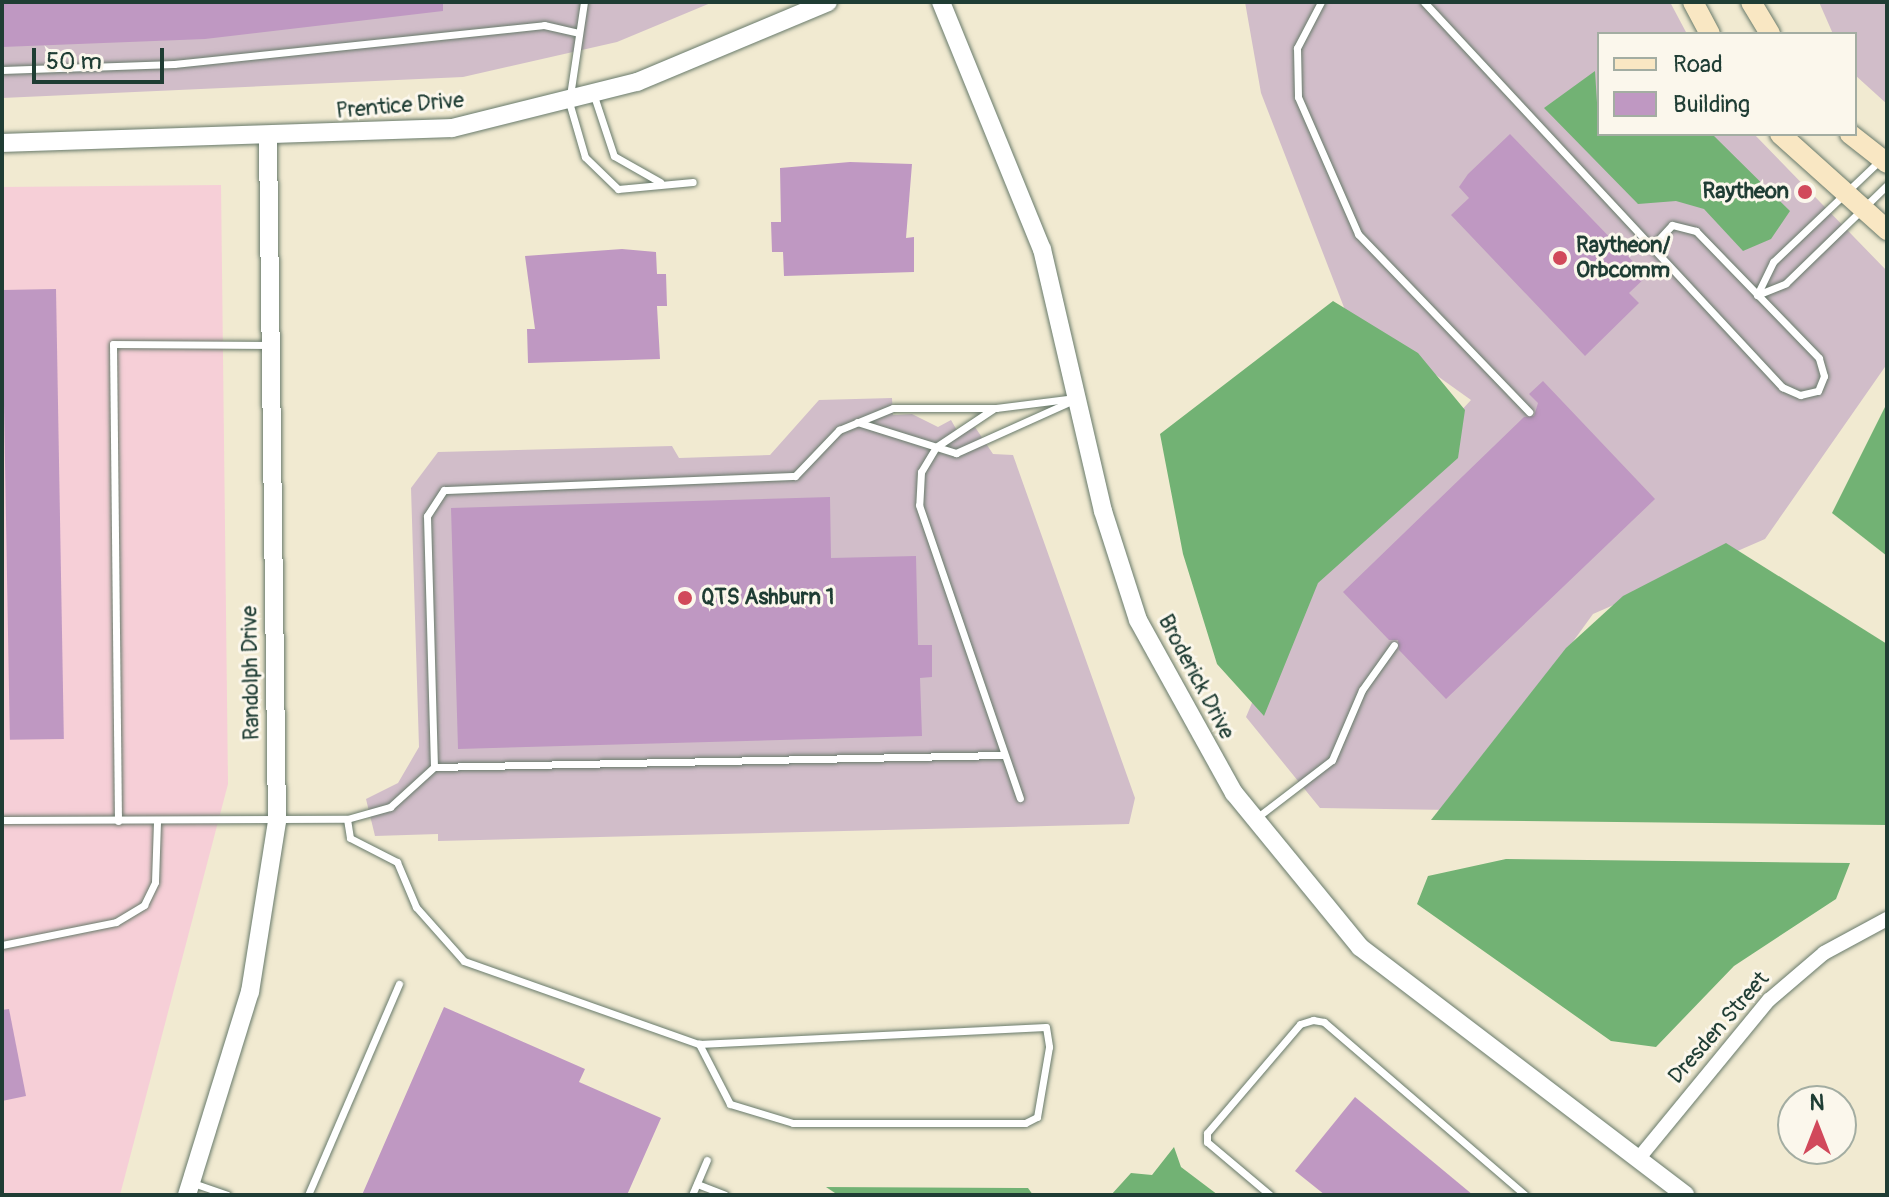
<!DOCTYPE html>
<html>
<head>
<meta charset="utf-8">
<style>
	body { margin:0 }
	#map { position:relative; width:1889px; height:1197px; overflow:hidden; background:#f1ead1; font-family:Pangolin,sans-serif }
	div>[style] { position:absolute }
	[style*='--x'] { left:calc(var(--x)*1px); top:calc(var(--y)*1px); width:calc(var(--w)*1px); rotate:calc(var(--a)*1deg) }
	.built>* { inset:0; background:#f6cfd7 }
	.industrial>* { inset:0; background:#d1bdc9 }
	.forest>* { inset:0; background:#72b274 }
	.building>* { inset:0; background:#bf98c2; transform-origin:0 0 }
	.roads { filter:drop-shadow(0 0 2px #687a6b) drop-shadow(0 0 2px #687a6b) }
	.service>* { height:7px; margin:-3.5px; padding:0 3.5px; transform-origin:3.5px; border-radius:3.5px; background:#fff }
	.minor>* { height:14px; margin:-7px; padding:0 7px; transform-origin:7px; border-radius:7px; background:#fff }
	.tertiary>* { height:18px; margin:-9px; padding:0 9px; transform-origin:9px; border-radius:9px; background:#fff }
	.secondary>* { height:20px; margin:-10px; padding:0 10px; transform-origin:10px; border-radius:10px; background:#f9e7c3 }
	.dots>* { width:22px; height:22px; translate:-50% -50%; box-sizing:border-box; border:4px solid #fbf7ec; border-radius:50% }
	span { translate:-50% -50%; white-space:nowrap; text-align:center; line-height:1.15; -webkit-text-stroke:6px #fbf7ec; paint-order:stroke }
	.street-label { font-size:22px; color:#1f3d34 }
	.poi-label { font-size:22px; color:#1f3d34; font-weight:700 }
	.right { translate:-100% -50%; text-align:right }
	.left { translate:0 -50%; text-align:left }
	.frame { position:absolute; inset:0; border:4px solid #1f3d34; pointer-events:none }
	.legend { position:absolute; left:1597px; top:32px; width:260px; height:104px; box-sizing:border-box; background:#fbf7ec; border:2px solid #a3ada2; margin:0; padding:10px 14px; list-style:none; font-size:24px; color:#1f3d34 }
	.legend li { display:flex; align-items:center; gap:16px; height:40px }
	.legend b { width:40px; border:2px solid #a3ada2 }
	.north { position:absolute; left:1777px; top:1085px; width:80px; height:80px; box-sizing:border-box; background:#fbf7ec; border:2px solid #a3ada2; border-radius:50%; rotate:0deg; font-size:22px; font-weight:700; line-height:32px; text-align:center; color:#1f3d34 }
	.north::after { content:''; display:block; margin:auto; width:28px; height:36px; background:#d1495b; clip-path:polygon(50% 0,100% 100%,50% 72%,0 100%) }
	.scale { position:absolute; left:32px; top:48px; width:132px; height:36px; box-sizing:border-box; border:4px solid #1f3d34; border-top:0; padding-left:10px; font-size:24px; line-height:28px; white-space:nowrap; color:#1f3d34; -webkit-text-stroke:6px #fbf7ec; paint-order:stroke }
</style>
</head>
<body>
<div id="map">
	<div class="built">
		<i style="clip-path:polygon(221px 185px,228px 784px,120px 1195px,2px 1195px,2px 187px)"></i>
	</div>
	<div class="industrial">
		<i style="clip-path:polygon(2px 2px,713px 2px,617px 42px,463px 77px,2px 98px)"></i>
		<i style="clip-path:polygon(1245px 2px,1670px 2px,1687px 34px,1599px 34px,1599px 134px,1754px 134px,1887px 271px,1887px 364px,1765px 539px,1593px 614px,1451px 810px,1320px 808px,1246px 717px,1303px 582px,1471px 400px,1345px 310px,1261px 93px)"></i>
		<i style="clip-path:polygon(1819px 2px,1887px 2px,1887px 104px,1855px 75px,1855px 34px,1833px 34px)"></i>
		<i style="clip-path:polygon(892px 398px,893px 415px,912px 414px,938px 427px,951px 420px,959px 434px,975px 427px,993px 454px,1013px 455px,1135px 798px,1129px 824px,438px 841px,438px 834px,375px 836px,366px 799px,398px 783px,419px 747px,411px 488px,438px 452px,672px 446px,679px 458px,770px 455px,819px 400px)"></i>
	</div>
	<div class="forest">
		<i style="clip-path:polygon(1595px 71px,1599px 134px,1712px 134px,1790px 211px,1771px 239px,1743px 251px,1704px 209px,1676px 201px,1638px 204px,1544px 108px)"></i>
		<i style="clip-path:polygon(1333px 301px,1418px 353px,1465px 410px,1458px 458px,1318px 583px,1264px 716px,1217px 664px,1183px 554px,1160px 434px)"></i>
		<i style="clip-path:polygon(1887px 403px,1887px 556px,1832px 513px)"></i>
		<i style="clip-path:polygon(1726px 543px,1887px 644px,1887px 825px,1431px 820px,1566px 648px,1623px 596px)"></i>
		<i style="clip-path:polygon(1506px 859px,1850px 863px,1836px 899px,1734px 966px,1656px 1047px,1611px 1041px,1417px 904px,1428px 876px)"></i>
		<i style="clip-path:polygon(1174px 1147px,1181px 1167px,1218px 1195px,1111px 1195px,1131px 1173px,1152px 1175px)"></i>
		<i style="clip-path:polygon(826px 1187px,1028px 1188px,1033px 1195px,838px 1195px)"></i>
	</div>
	<div class="building">
		<i style="clip-path:polygon(2px 2px,443px 2px,443px 11px,205px 39px,2px 47px)"></i>
		<i style="clip-path:polygon(1510px 134px,1647px 276px,1629px 293px,1639px 303px,1585px 356px,1451px 215px,1469px 198px,1459px 187px,1468px 174px)"></i>
		<i style="clip-path:polygon(850px 162px,912px 164px,906px 238px,914px 237px,914px 272px,784px 276px,783px 252px,772px 252px,771px 222px,781px 222px,780px 168px)"></i>
		<i style="clip-path:polygon(622px 249px,656px 252px,657px 274px,666px 274px,667px 306px,657px 306px,660px 359px,528px 363px,527px 329px,535px 329px,525px 256px)"></i>
		<i style="left:56px;top:289px;width:450px;height:54px;rotate:89deg"></i>
		<i style="clip-path:polygon(1543px 381px,1655px 499px,1446px 699px,1399px 650px,1398px 640px,1389px 640px,1343px 592px,1524px 417px,1534px 416px,1538px 403px,1529px 394px)"></i>
		<i style="clip-path:polygon(830px 497px,831px 558px,916px 556px,918px 645px,932px 645px,932px 677px,920px 678px,922px 736px,458px 749px,451px 508px)"></i>
		<i style="clip-path:polygon(444px 1007px,585px 1069px,579px 1082px,661px 1118px,627px 1195px,362px 1195px)"></i>
		<i style="clip-path:polygon(9px 1009px,26px 1096px,2px 1101px,2px 1010px)"></i>
		<i style="clip-path:polygon(1355px 1097px,1473px 1195px,1325px 1195px,1295px 1171px)"></i>
	</div>
	<div class="roads">
		<div class="service">
			<i style="--x:584;--y:2;--w:101;--a:98.5"></i>
			<i style="--x:569;--y:102;--w:57;--a:73.8"></i>
			<i style="--x:585;--y:157;--w:46;--a:44.1"></i>
			<i style="--x:618;--y:189;--w:75;--a:-5.3"></i>
			<i style="--x:1321;--y:2;--w:52;--a:117.6"></i>
			<i style="--x:1297;--y:48;--w:49;--a:88.8"></i>
			<i style="--x:1298;--y:97;--w:150;--a:66.3"></i>
			<i style="--x:1358;--y:234;--w:247;--a:46.1"></i>
			<i style="--x:1424;--y:2;--w:526;--a:47.08"></i>
			<i style="--x:1782;--y:387;--w:20;--a:24"></i>
			<i style="--x:1800;--y:395;--w:18;--a:-13"></i>
			<i style="--x:1818;--y:391;--w:16;--a:-68"></i>
			<i style="--x:1824;--y:376;--w:19;--a:-106"></i>
			<i style="--x:1819;--y:358;--w:177;--a:-134.1"></i>
			<i style="--x:1696;--y:231;--w:25;--a:-166"></i>
			<i style="--x:1672;--y:225;--w:25;--a:133"></i>
			<i style="--x:2;--y:70;--w:172;--a:-2"></i>
			<i style="--x:174;--y:64;--w:372;--a:-6"></i>
			<i style="--x:544;--y:25;--w:32;--a:13"></i>
			<i style="--x:594;--y:96;--w:63;--a:71.6"></i>
			<i style="--x:614;--y:156;--w:53;--a:29.5"></i>
			<i style="--x:1757;--y:295;--w:37;--a:-64"></i>
			<i style="--x:1773;--y:262;--w:148;--a:-43.6"></i>
			<i style="--x:1757;--y:295;--w:31;--a:-22"></i>
			<i style="--x:1786;--y:283;--w:141;--a:-44.1"></i>
			<i style="--x:993;--y:409;--w:69;--a:146.3"></i>
			<i style="--x:936;--y:447;--w:29;--a:121"></i>
			<i style="--x:921;--y:472;--w:33;--a:93"></i>
			<i style="--x:919;--y:505;--w:310;--a:71"></i>
			<i style="--x:857;--y:422;--w:104;--a:17.4"></i>
			<i style="--x:956;--y:453;--w:132;--a:-24.2"></i>
			<i style="--x:434;--y:767;--w:251;--a:-91.6"></i>
			<i style="--x:427;--y:516;--w:31;--a:-57"></i>
			<i style="--x:444;--y:490;--w:351;--a:-2.3"></i>
			<i style="--x:795;--y:476;--w:64;--a:-46.3"></i>
			<i style="--x:839;--y:430;--w:58;--a:-22.2"></i>
			<i style="--x:893;--y:408;--w:103;--a:0"></i>
			<i style="--x:996;--y:408;--w:80;--a:-7.2"></i>
			<i style="--x:347;--y:819;--w:45;--a:-15.6"></i>
			<i style="--x:390;--y:807;--w:59;--a:-42.3"></i>
			<i style="--x:434;--y:767;--w:570;--a:-1.21"></i>
			<i style="--x:1255;--y:819;--w:97;--a:-37.5"></i>
			<i style="--x:1332;--y:760;--w:76;--a:-66.8"></i>
			<i style="--x:1362;--y:690;--w:55;--a:-54.6"></i>
			<i style="--x:2;--y:820;--w:345;--a:-0.2"></i>
			<i style="--x:347;--y:819;--w:19;--a:81"></i>
			<i style="--x:350;--y:838;--w:53;--a:27.1"></i>
			<i style="--x:397;--y:862;--w:49;--a:67.1"></i>
			<i style="--x:416;--y:907;--w:72;--a:48.4"></i>
			<i style="--x:464;--y:961;--w:249;--a:19.5"></i>
			<i style="--x:699;--y:1044;--w:347;--a:-2.8"></i>
			<i style="--x:1046;--y:1027;--w:20;--a:81"></i>
			<i style="--x:1049;--y:1047;--w:71;--a:99.7"></i>
			<i style="--x:1037;--y:1117;--w:13;--a:153"></i>
			<i style="--x:1025;--y:1123;--w:232;--a:180"></i>
			<i style="--x:793;--y:1123;--w:66;--a:-163.2"></i>
			<i style="--x:730;--y:1104;--w:68;--a:-117.3"></i>
			<i style="--x:118;--y:821;--w:477;--a:-90.6"></i>
			<i style="--x:113;--y:344;--w:157;--a:0.4"></i>
			<i style="--x:2;--y:945;--w:116;--a:-11.4"></i>
			<i style="--x:116;--y:922;--w:33;--a:-31"></i>
			<i style="--x:144;--y:905;--w:25;--a:-64"></i>
			<i style="--x:155;--y:882;--w:61;--a:-88.1"></i>
			<i style="--x:193;--y:1183;--w:36;--a:19"></i>
			<i style="--x:697;--y:1184;--w:30;--a:21"></i>
			<i style="--x:308;--y:1195;--w:230;--a:-66.7"></i>
			<i style="--x:692;--y:1195;--w:38;--a:-67"></i>
			<i style="--x:1270;--y:1195;--w:82;--a:-139.9"></i>
			<i style="--x:1207;--y:1142;--w:9;--a:-90"></i>
			<i style="--x:1207;--y:1133;--w:143;--a:-49.5"></i>
			<i style="--x:1300;--y:1024;--w:14;--a:-17"></i>
			<i style="--x:1313;--y:1020;--w:11;--a:10"></i>
			<i style="--x:1324;--y:1022;--w:265;--a:40.7"></i>
		</div>
		<div class="minor">
			<i style="--x:1639;--y:1158;--w:205;--a:-50.6"></i>
			<i style="--x:1769;--y:1000;--w:72;--a:-40.5"></i>
			<i style="--x:1824;--y:953;--w:72;--a:-28.4"></i>
		</div>
		<div class="tertiary">
			<i style="--x:941;--y:2;--w:267;--a:67.8"></i>
			<i style="--x:1042;--y:249;--w:269;--a:76.9"></i>
			<i style="--x:1103;--y:511;--w:114;--a:72.2"></i>
			<i style="--x:1138;--y:620;--w:198;--a:61"></i>
			<i style="--x:1234;--y:793;--w:199;--a:50.7"></i>
			<i style="--x:1360;--y:947;--w:409;--a:37.3"></i>
			<i style="--x:2;--y:143;--w:450;--a:-1.9"></i>
			<i style="--x:452;--y:128;--w:191;--a:-14"></i>
			<i style="--x:637;--y:82;--w:207;--a:-22.7"></i>
			<i style="--x:187;--y:1195;--w:213;--a:-72.8"></i>
			<i style="--x:250;--y:992;--w:173;--a:-81"></i>
			<i style="--x:277;--y:821;--w:682;--a:-90.76"></i>
		</div>
		<div class="secondary">
			<i style="--x:1693;--y:2;--w:36;--a:62"></i>
			<i style="--x:1751;--y:2;--w:37;--a:59"></i>
			<i style="--x:1780;--y:134;--w:144;--a:41.9"></i>
			<i style="--x:1850;--y:134;--w:47;--a:38.1"></i>
		</div>
	</div>
	<div class="dots">
		<i style="left:1805px;top:192px;background:#d1495b"></i>
		<i style="left:1560px;top:258px;background:#d1495b"></i>
		<i style="left:685px;top:598px;background:#d1495b"></i>
	</div>
	<div class="street-label">
		<span style="left:400px;top:106px;rotate:-5deg">Prentice Drive</span>
		<span style="left:251px;top:673px;rotate:-91deg">Randolph Drive</span>
		<span style="left:1196px;top:677px;rotate:62deg">Broderick Drive</span>
		<span style="left:1719px;top:1028px;rotate:-49deg">Dresden Street</span>
	</div>
	<div class="poi-label">
		<span class="right" style="left:1789px;top:192px">Raytheon</span>
		<span class="left" style="left:1576px;top:258px">Raytheon/<br>Orbcomm</span>
		<span class="left" style="left:701px;top:598px">QTS Ashburn 1</span>
	</div>
	<div class="frame"></div>
	<ul class="legend">
	<li><b style="height:10px;background:#f9e7c3"></b>Road</li>
	<li><b style="height:22px;background:#bf98c2"></b>Building</li>
	</ul>
	<div class="north">N</div>
	<div class="scale">50 m</div>
</div>
</body>
</html>
